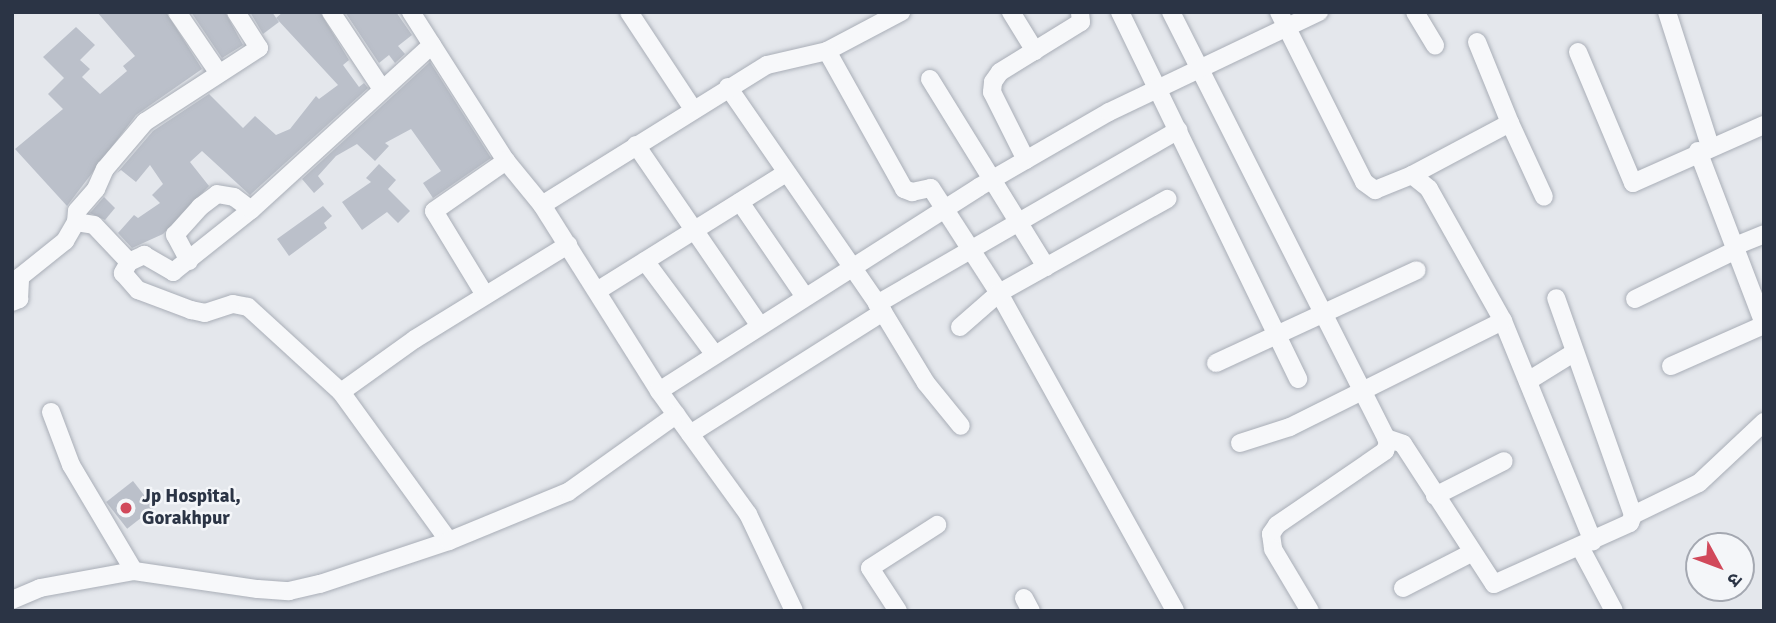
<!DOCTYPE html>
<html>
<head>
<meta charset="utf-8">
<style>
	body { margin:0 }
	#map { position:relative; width:1776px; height:623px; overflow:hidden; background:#e4e7ec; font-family:Signika,"Noto Sans Devanagari",sans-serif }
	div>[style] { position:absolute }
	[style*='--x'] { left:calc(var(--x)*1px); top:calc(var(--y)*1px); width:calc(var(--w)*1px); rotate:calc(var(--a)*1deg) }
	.building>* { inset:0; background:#bbc0ca; transform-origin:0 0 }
	.roads { filter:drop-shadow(0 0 2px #a9aeb7) drop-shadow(0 0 2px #a9aeb7) }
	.minor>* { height:18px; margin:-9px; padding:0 9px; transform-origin:9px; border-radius:9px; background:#f7f8fa }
	.dots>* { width:19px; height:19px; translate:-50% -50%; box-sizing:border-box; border:4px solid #f4f6f9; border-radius:50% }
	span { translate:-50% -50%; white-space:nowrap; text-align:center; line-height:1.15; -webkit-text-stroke:5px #f4f6f9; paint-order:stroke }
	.poi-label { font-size:19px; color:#2b3445; font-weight:700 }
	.left { translate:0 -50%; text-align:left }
	.frame { position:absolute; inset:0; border:14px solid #2b3445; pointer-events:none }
	.north { position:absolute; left:1685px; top:532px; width:70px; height:70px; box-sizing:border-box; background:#f4f6f9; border:2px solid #a4a8b1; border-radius:50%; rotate:131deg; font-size:19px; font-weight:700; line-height:28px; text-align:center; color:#2b3445 }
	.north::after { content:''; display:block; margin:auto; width:24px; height:32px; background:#d1495b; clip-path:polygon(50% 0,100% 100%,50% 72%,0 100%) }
</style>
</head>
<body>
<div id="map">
	<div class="building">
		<i style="clip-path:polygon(97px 12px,166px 12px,202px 69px,136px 115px,67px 206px,15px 149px,63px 109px,48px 94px,64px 78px,43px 57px,76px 27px,95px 45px,80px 60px,90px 69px,82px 77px,100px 94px,127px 71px,123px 66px,135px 56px)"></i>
		<i style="clip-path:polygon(191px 12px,225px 12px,243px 45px,222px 58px)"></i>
		<i style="clip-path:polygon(250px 12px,272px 12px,279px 22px,263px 34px)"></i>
		<i style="clip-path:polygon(283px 12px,320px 12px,349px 60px,343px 65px,359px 87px,364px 83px,368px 88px,250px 195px,202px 151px,190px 162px,209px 186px,163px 234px,132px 248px,118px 233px,134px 215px,138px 218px,160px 203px,152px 195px,163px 184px,150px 165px,136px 182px,121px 170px,117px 173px,153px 131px,209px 94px,243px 128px,255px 116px,276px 135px,290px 129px,316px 96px,319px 99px,338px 85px,276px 18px)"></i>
		<i style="clip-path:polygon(345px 12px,396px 12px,412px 35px,398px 46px,405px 54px,395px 63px,389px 55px,379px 63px)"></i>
		<i style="clip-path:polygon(430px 62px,491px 158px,433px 198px,423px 183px,441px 171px,411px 129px,385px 143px,389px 146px,375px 161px,357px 144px,336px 156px,318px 176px,324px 184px,314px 193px,302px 179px)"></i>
		<i style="clip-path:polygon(379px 164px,396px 180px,388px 189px,410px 211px,398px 223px,387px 212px,362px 230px,342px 202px,371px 182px,366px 178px)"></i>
		<i style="clip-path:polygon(104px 197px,115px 208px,105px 220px,90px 213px)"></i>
		<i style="clip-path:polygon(323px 206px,332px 216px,324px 223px,327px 228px,289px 256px,277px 239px)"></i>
		<i style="left:133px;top:481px;width:34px;height:34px;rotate:52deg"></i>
	</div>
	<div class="roads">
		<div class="minor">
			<i style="--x:177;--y:12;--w:73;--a:55.7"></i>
			<i style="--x:331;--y:12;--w:92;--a:56.5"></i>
			<i style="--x:411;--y:12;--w:177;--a:57.5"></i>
			<i style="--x:506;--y:161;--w:57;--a:50.7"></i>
			<i style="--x:542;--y:205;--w:220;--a:57.8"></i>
			<i style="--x:659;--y:391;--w:152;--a:54.1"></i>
			<i style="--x:748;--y:514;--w:107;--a:64.6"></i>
			<i style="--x:629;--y:12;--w:116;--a:56.6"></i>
			<i style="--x:1011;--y:12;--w:46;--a:58.4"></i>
			<i style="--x:1120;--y:12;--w:408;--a:64.1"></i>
			<i style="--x:1171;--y:12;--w:482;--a:63.2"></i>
			<i style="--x:1388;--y:442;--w:9;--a:108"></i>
			<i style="--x:1385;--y:451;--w:131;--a:145.6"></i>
			<i style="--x:1277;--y:525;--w:11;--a:124"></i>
			<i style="--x:1271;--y:534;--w:15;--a:82"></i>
			<i style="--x:1273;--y:549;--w:72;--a:59.2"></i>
			<i style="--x:1279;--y:12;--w:190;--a:63.4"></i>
			<i style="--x:1364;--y:182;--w:14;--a:36"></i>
			<i style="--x:1375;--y:190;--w:40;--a:-22"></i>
			<i style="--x:1412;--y:175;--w:22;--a:39"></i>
			<i style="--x:1429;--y:189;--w:151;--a:60.7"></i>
			<i style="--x:1503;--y:321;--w:238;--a:67.8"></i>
			<i style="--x:1415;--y:12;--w:39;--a:59"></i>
			<i style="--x:1667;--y:12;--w:141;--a:72.2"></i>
			<i style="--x:1477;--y:42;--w:87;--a:67.8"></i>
			<i style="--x:827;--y:51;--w:84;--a:-27.8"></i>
			<i style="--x:1578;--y:52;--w:142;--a:67.2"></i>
			<i style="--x:1633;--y:183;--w:143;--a:-23.9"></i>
			<i style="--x:930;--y:79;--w:221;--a:58.3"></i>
			<i style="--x:728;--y:87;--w:273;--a:55.4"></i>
			<i style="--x:883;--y:312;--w:83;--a:58.8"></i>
			<i style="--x:926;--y:383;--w:55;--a:50.9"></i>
			<i style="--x:636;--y:145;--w:219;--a:55.6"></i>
			<i style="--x:1698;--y:151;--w:185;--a:69.1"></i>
			<i style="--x:1026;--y:160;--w:76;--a:-116.6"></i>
			<i style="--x:992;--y:92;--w:10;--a:-84"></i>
			<i style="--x:993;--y:82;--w:12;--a:-55"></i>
			<i style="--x:1000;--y:72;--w:95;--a:-31.7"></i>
			<i style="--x:1081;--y:22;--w:10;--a:-96"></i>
			<i style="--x:1412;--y:175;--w:111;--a:-28"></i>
			<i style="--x:1510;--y:123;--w:81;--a:65.3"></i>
			<i style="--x:740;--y:202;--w:115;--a:55.6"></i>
			<i style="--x:542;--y:205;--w:265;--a:-31.9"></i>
			<i style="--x:767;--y:65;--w:62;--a:-13.1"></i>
			<i style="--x:827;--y:51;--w:158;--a:60.8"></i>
			<i style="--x:904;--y:189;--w:9;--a:21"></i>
			<i style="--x:912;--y:192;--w:19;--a:-12"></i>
			<i style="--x:931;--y:188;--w:125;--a:57.1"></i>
			<i style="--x:999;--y:293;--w:363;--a:61"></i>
			<i style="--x:76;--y:222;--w:18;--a:9"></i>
			<i style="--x:94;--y:225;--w:51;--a:46.6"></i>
			<i style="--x:129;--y:262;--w:17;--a:-25"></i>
			<i style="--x:144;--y:255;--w:34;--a:30"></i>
			<i style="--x:173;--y:272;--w:100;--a:-38.5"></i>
			<i style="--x:251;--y:210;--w:245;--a:-42.4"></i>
			<i style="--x:1735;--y:246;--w:31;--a:-22"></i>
			<i style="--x:189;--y:261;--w:30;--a:-118"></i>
			<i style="--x:175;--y:235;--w:38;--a:-48"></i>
			<i style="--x:200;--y:207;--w:21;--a:-37"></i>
			<i style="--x:217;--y:194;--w:17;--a:10"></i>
			<i style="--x:234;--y:197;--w:21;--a:37"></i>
			<i style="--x:645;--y:261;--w:117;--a:53.3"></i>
			<i style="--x:129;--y:262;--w:13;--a:119"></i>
			<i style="--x:123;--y:273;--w:23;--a:49"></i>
			<i style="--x:138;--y:290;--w:57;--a:20.7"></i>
			<i style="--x:191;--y:310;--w:14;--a:12"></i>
			<i style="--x:205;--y:313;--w:29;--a:-18"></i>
			<i style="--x:233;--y:304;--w:15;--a:11"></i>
			<i style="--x:248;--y:307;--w:126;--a:42.4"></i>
			<i style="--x:341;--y:392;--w:184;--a:54.1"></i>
			<i style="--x:597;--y:291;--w:223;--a:-32"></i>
			<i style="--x:485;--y:295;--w:98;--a:-121.3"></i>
			<i style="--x:434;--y:211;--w:88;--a:-34.8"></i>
			<i style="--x:1635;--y:299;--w:112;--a:-25.9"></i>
			<i style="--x:12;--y:302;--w:8;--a:-23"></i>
			<i style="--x:19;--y:299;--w:22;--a:-87"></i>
			<i style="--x:20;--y:277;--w:58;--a:-38.7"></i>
			<i style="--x:65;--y:241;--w:22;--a:-60"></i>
			<i style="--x:76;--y:222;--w:11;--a:-85"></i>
			<i style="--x:77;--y:211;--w:29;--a:-49"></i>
			<i style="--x:96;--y:189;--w:22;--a:-66"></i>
			<i style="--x:105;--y:169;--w:62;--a:-49.6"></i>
			<i style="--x:145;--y:122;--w:136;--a:-33"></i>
			<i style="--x:259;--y:48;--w:43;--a:-122.6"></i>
			<i style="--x:877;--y:304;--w:348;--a:-30"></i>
			<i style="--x:960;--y:327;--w:52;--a:-41.1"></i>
			<i style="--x:999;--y:293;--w:193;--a:-29.2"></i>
			<i style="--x:1216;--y:363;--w:221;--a:-24.8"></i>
			<i style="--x:1671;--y:366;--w:102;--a:-23.8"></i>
			<i style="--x:1528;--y:381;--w:55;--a:-31.7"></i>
			<i style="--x:659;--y:391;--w:379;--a:-32.5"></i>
			<i style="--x:979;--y:187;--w:150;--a:-30"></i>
			<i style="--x:1109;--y:112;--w:233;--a:-25.5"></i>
			<i style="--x:341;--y:392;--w:91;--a:-35.6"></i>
			<i style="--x:415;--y:339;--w:180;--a:-31.6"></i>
			<i style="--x:51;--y:412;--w:57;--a:69.3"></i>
			<i style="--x:71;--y:465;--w:123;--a:59.3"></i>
			<i style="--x:690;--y:434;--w:228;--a:-32.3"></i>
			<i style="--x:1386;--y:438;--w:18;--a:19"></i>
			<i style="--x:1403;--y:444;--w:167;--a:57"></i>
			<i style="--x:1494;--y:584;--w:149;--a:-24.2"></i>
			<i style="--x:1630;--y:523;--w:9;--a:-69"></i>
			<i style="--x:1633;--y:515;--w:230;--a:-109.5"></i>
			<i style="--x:1240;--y:443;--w:52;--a:-17.7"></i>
			<i style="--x:1290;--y:427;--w:238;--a:-26.5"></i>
			<i style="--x:1435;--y:496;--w:77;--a:-26.9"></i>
			<i style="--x:1633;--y:515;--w:73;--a:-25.9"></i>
			<i style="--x:1699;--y:483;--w:89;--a:-43.2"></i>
			<i style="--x:1580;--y:547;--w:72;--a:62"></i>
			<i style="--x:1403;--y:588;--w:76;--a:-27.2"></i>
			<i style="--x:1024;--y:598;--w:15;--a:62"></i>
			<i style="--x:12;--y:600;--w:30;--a:-23"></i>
			<i style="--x:40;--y:588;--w:96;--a:-10.3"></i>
			<i style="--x:134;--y:571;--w:125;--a:8.3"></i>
			<i style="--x:258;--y:589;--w:31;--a:4"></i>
			<i style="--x:289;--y:591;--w:32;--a:-13"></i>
			<i style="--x:320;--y:584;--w:136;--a:-18.4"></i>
			<i style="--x:449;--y:541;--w:129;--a:-22.4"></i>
			<i style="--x:568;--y:492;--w:133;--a:-35.5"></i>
			<i style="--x:898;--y:611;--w:51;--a:-123.1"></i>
			<i style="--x:870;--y:568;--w:80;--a:-32.7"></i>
		</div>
	</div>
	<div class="dots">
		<i style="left:126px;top:508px;background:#d1495b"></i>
	</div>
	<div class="poi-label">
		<span class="left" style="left:142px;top:508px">Jp Hospital,<br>Gorakhpur</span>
	</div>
	<div class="frame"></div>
	<div class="north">उ</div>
</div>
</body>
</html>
